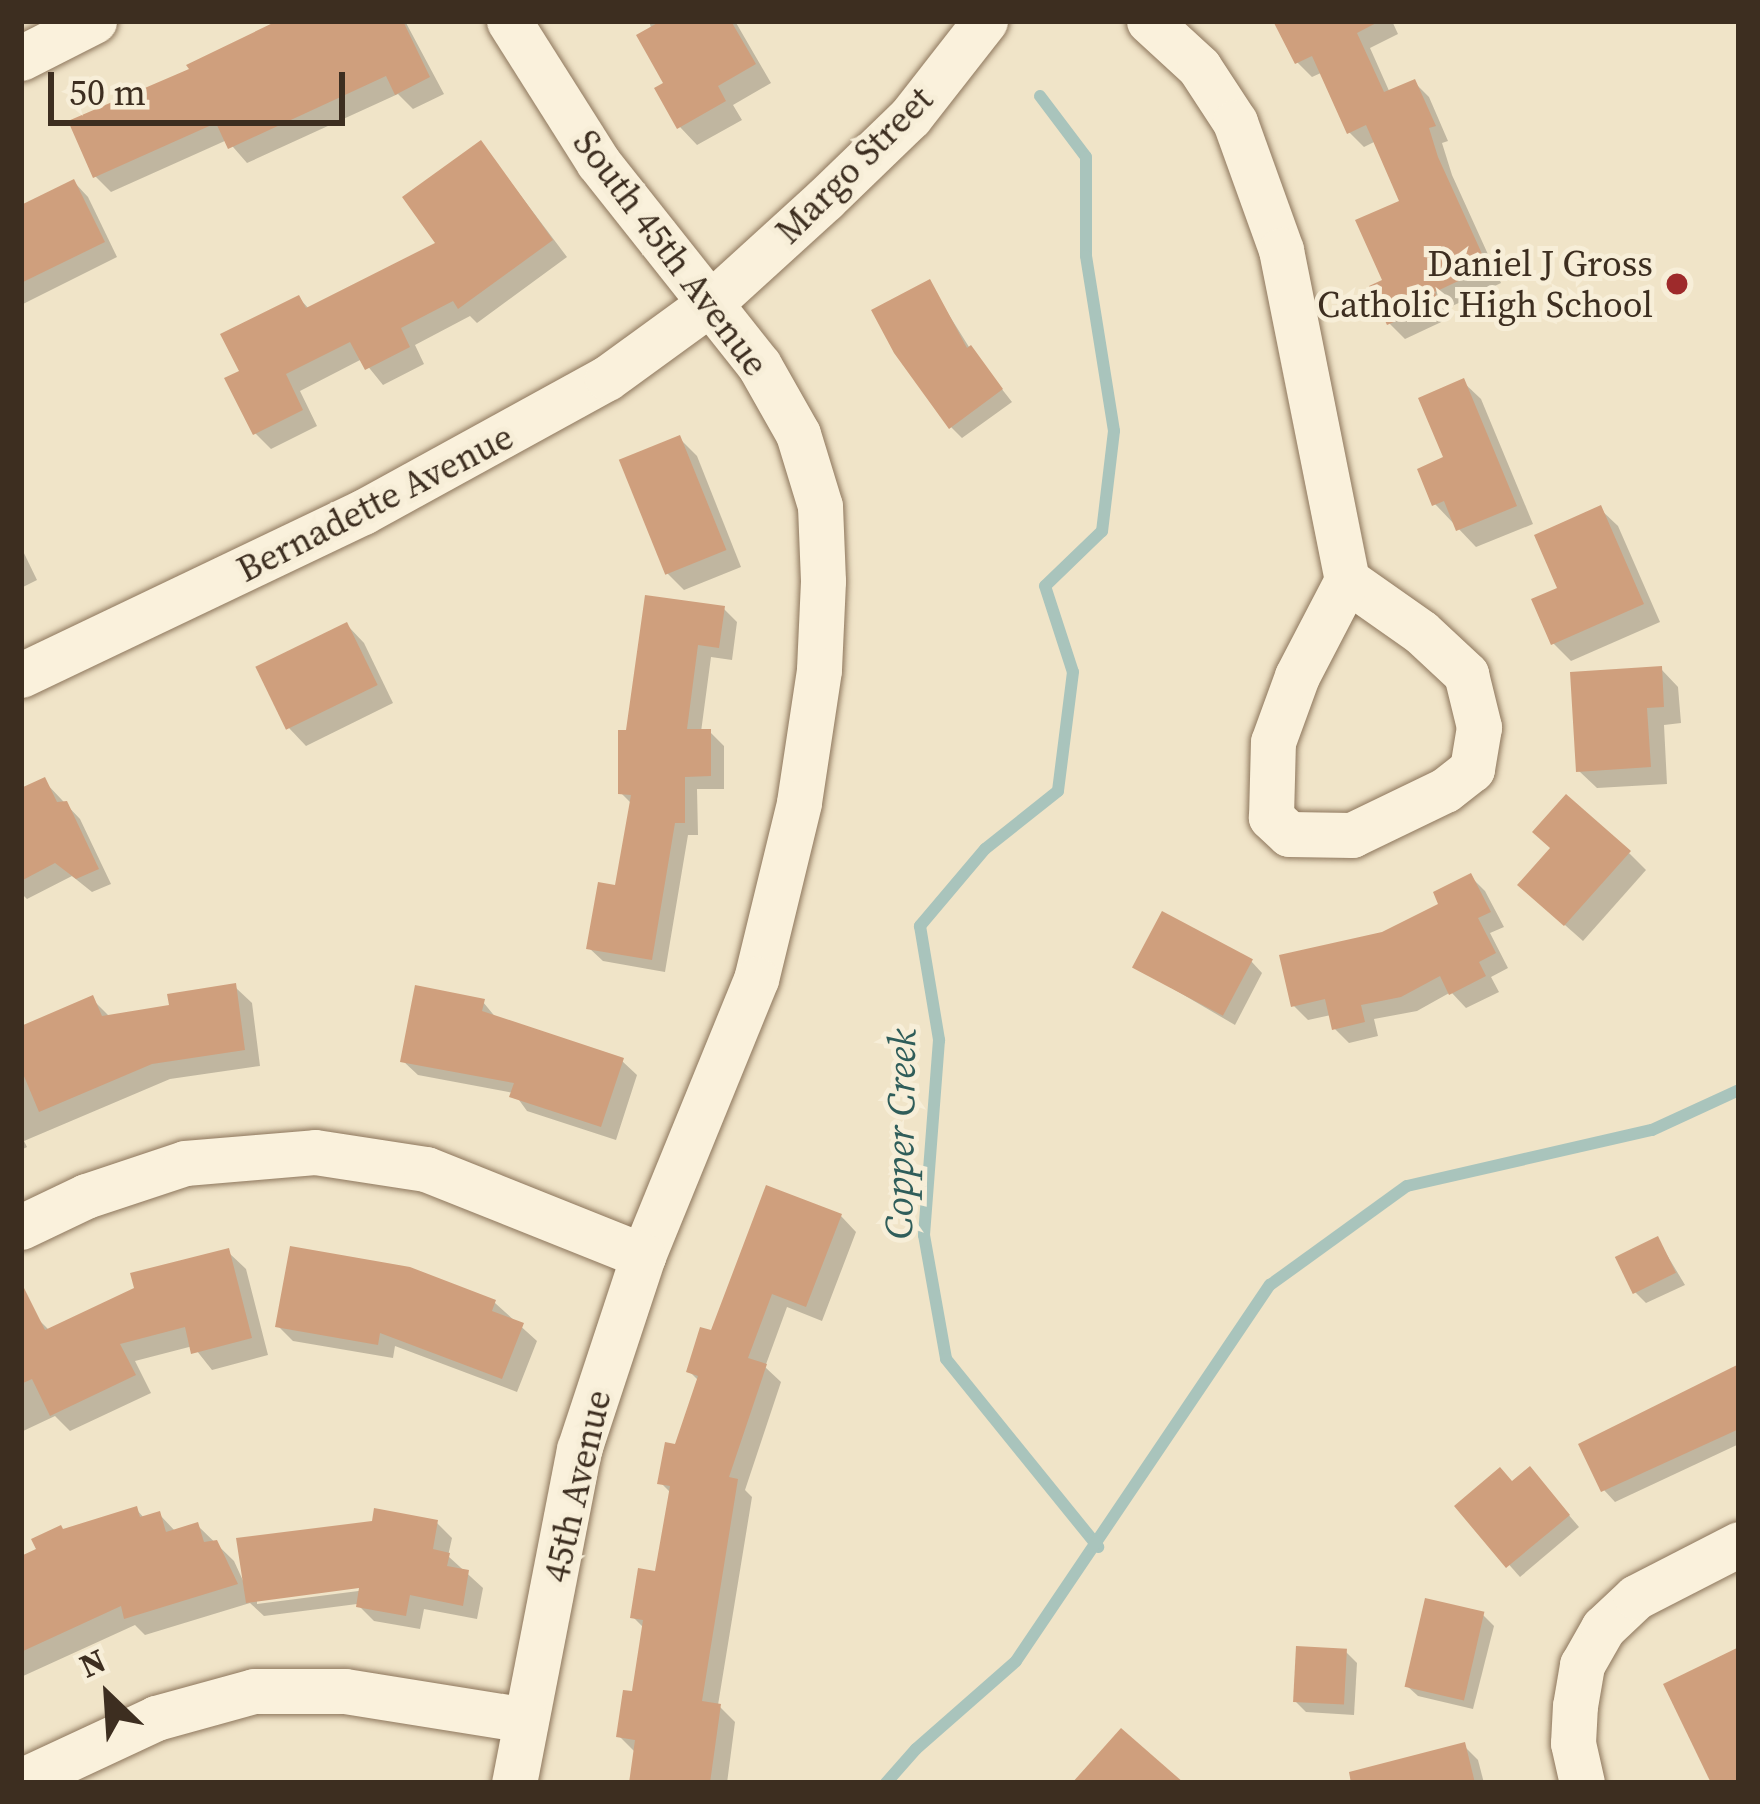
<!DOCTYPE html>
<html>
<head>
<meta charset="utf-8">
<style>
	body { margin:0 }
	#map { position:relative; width:1760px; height:1804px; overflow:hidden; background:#f0e4c8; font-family:"Source Serif 4",serif }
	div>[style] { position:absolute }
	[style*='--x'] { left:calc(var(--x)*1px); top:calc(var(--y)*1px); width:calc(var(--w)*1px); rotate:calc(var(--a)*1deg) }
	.shadow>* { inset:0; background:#0003 }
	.stream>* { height:12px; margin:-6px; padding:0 6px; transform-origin:6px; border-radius:6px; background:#a9c4bc }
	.building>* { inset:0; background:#cf9f7d; transform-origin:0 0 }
	.roads { filter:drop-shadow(0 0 3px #8d765c) drop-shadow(0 0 3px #8d765c) }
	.minor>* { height:45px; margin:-22.5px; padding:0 22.5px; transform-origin:22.5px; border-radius:22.5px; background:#faf1dc }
	.dots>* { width:33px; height:33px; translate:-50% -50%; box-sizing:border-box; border:6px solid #f7eed8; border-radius:50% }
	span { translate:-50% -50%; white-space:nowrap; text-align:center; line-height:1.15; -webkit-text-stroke:10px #f7eed8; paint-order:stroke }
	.street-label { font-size:36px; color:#3d2e20 }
	.poi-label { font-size:36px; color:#3d2e20 }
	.right { translate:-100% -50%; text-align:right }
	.water-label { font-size:39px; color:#2f5d5a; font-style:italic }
	.frame { position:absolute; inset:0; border:24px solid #3d2e20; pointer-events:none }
	.north { position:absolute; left:48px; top:1636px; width:120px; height:120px; -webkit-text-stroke:9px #f7eed8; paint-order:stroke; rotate:335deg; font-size:33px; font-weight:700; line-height:48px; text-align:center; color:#3d2e20 }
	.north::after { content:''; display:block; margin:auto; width:42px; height:54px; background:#3d2e20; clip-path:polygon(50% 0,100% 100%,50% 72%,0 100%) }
	.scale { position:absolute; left:48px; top:72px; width:297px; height:54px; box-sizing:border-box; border:6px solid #3d2e20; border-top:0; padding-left:15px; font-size:36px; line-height:42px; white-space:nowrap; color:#3d2e20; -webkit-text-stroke:9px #f7eed8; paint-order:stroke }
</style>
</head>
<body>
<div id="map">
	<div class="shadow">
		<i style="clip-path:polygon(284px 21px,405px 21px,444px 94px,413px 109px,398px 94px,247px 163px,227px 140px,111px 192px,95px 176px,193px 70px)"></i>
		<i style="clip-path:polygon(649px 21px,735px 21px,771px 83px,733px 105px,742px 120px,697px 145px,680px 127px)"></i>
		<i style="clip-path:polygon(1287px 21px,1392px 21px,1398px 34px,1370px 48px,1390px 93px,1414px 82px,1429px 97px,1448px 141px,1442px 143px,1452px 175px,1501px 283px,1448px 308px,1452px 317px,1405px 339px,1390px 324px,1386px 281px,1402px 202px,1376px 141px,1364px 147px,1349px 132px,1323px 72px,1312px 77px,1297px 62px)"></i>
		<i style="clip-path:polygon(481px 143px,567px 257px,477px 323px,470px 316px,415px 345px,424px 364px,383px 385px,362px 359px,300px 391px,317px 426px,271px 449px,255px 433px,243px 372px,299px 298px,310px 310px,440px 244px)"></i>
		<i style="clip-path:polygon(74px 182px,88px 197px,117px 257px,21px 305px,21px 208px)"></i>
		<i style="clip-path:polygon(929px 283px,969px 347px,1012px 402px,962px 438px,951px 427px)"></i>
		<i style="clip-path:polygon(1463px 382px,1481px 399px,1533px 524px,1476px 547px,1435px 504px)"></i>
		<i style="clip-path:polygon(679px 438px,697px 456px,741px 567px,684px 590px,667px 573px)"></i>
		<i style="clip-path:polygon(1600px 509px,1618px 526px,1660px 622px,1571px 661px,1553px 643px,1561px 589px)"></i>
		<i style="clip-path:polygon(21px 547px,37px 580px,21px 588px)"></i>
		<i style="clip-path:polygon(724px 609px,737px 622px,732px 660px,711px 657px,701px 732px,710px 732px,724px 746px,724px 789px,697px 789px,698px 835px,688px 835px,665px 972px,603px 961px,589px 948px,617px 888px,632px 804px,621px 793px,628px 733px)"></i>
		<i style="clip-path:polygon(347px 625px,364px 643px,393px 703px,306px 746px,289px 728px)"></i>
		<i style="clip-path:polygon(1661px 669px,1678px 687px,1681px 723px,1664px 725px,1667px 784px,1597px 788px,1579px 771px)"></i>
		<i style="clip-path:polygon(44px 781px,80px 819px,111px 884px,92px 892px,72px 876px,27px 899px,21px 893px,21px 792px)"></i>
		<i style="clip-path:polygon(1629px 853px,1646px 870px,1583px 941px,1539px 902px)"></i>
		<i style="clip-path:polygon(1471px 877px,1485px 891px,1504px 927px,1490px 933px,1508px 968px,1491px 977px,1499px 992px,1466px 1008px,1451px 992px,1417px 1011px,1374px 1019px,1378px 1036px,1349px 1043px,1334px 1028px,1331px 1015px,1308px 1020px,1293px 1005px,1383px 935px,1442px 905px)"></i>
		<i style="clip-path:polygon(1251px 961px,1262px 973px,1235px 1025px,1136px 967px)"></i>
		<i style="clip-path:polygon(235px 987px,252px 1003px,260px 1066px,170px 1079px,24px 1141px,27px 1147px,21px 1150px,21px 1032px,92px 999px,110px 1017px,172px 1008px)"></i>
		<i style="clip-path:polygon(483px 1002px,497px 1019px,622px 1061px,637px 1075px,616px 1140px,527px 1111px,514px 1093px,418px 1075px,403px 1061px)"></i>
		<i style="clip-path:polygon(841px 1216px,856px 1232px,822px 1321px,787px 1307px,765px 1367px,781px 1382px,745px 1490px,752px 1497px,718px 1705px,735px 1722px,727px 1783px,632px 1783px,636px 1753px,619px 1736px,634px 1695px,645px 1629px,633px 1617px,657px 1574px,672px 1494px,661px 1483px,699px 1381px,689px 1371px,712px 1334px)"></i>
		<i style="clip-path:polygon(1658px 1240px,1685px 1285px,1646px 1303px,1635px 1292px)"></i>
		<i style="clip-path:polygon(228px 1252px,246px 1269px,268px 1355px,212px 1370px,193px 1346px,135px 1361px,151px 1393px,70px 1431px,55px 1416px,21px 1432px,21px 1324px,36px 1317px,50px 1331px)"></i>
		<i style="clip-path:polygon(495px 1303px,537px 1341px,517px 1392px,395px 1346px,393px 1358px,293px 1341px,278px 1326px)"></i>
		<i style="clip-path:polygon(1739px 1367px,1739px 1444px,1615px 1502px,1604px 1490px)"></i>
		<i style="clip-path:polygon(1540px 1481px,1579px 1527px,1520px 1577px,1458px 1507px,1513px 1484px)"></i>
		<i style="clip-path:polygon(evenodd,136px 1509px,145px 1519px,159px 1514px,176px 1532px,197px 1525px,234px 1561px,245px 1585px,437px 1523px,452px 1538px,448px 1556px,483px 1588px,477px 1619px,424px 1609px,420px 1629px,374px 1621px,357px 1604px,264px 1616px,250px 1603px,145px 1635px,135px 1625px,21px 1677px,21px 1559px,64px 1532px,136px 1509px,374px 1583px,374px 1589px,257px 1604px,257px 1598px,374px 1583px)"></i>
		<i style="clip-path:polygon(1483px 1615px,1494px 1626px,1473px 1709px,1418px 1696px,1406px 1685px)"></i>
		<i style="clip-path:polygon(1346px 1652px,1357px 1663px,1354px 1715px,1306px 1712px,1295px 1701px)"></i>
		<i style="clip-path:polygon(1464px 1746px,1478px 1760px,1484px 1783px,1406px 1783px)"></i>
	</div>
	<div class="stream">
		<i style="--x:1040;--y:96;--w:76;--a:53"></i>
		<i style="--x:1086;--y:157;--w:99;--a:90"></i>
		<i style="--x:1086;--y:256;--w:177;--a:80.9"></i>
		<i style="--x:1114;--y:431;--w:101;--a:96.8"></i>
		<i style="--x:1102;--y:531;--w:79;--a:136"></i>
		<i style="--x:1045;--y:586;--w:90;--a:72"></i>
		<i style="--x:1073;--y:672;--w:120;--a:97.2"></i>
		<i style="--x:1058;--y:791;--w:93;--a:141.5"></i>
		<i style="--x:985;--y:849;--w:101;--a:130.2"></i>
		<i style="--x:920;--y:926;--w:116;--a:80.5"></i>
		<i style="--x:939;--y:1040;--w:196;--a:94.4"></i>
		<i style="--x:924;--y:1235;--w:126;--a:79.9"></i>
		<i style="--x:946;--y:1359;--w:242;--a:51"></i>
		<i style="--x:886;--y:1783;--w:45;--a:-48.6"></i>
		<i style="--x:916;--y:1749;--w:133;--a:-41.3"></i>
		<i style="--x:1016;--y:1661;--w:454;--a:-56"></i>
		<i style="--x:1270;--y:1285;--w:169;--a:-35.9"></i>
		<i style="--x:1407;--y:1186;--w:251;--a:-12.9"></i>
		<i style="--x:1652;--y:1130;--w:96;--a:-24.7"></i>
	</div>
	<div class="building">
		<i style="clip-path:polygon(277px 21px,403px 21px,430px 77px,395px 95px,386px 76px,228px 149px,216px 123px,93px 178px,68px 121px,189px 69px,186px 65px)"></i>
		<i style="clip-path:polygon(661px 21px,731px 21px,756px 64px,718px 86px,726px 101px,677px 129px,654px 88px,663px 83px,636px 35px)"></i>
		<i style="clip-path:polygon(1273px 21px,1380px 21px,1357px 33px,1384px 92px,1415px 79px,1436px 126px,1429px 128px,1438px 157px,1488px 267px,1435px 292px,1439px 302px,1387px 325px,1369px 286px,1382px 280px,1355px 220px,1399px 201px,1366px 125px,1347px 134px,1312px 56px,1295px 64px)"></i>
		<i style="clip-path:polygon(481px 140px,553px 240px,458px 309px,453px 301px,401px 328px,410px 347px,365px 370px,350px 342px,286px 374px,303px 410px,253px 435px,224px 378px,239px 371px,220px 334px,299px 295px,306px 308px,435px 243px,402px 197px)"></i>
		<i style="clip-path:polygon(74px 179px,105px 242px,21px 283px,21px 205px)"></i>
		<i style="clip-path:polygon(930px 279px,967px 348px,971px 345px,1003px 389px,949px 429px,894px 353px,871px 310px)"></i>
		<i style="clip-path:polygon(1464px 378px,1517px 506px,1456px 531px,1444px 501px,1432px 506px,1417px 469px,1443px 457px,1418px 398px)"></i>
		<i style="left:680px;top:435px;width:124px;height:66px;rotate:68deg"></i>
		<i style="clip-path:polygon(1601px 505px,1644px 604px,1551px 645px,1531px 599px,1557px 588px,1534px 535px)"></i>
		<i style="clip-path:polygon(645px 595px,725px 606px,719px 648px,698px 645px,687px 729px,711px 729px,711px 776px,685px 777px,685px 823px,675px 823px,652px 960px,586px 949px,598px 882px,615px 885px,631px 795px,618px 794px,618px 730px,626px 730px)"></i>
		<i style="left:347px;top:622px;width:70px;height:102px;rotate:64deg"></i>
		<i style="clip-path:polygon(1662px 666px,1664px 707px,1647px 708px,1651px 767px,1576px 772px,1570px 672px)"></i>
		<i style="clip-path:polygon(45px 777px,57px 802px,67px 801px,99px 869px,76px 879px,55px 863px,21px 881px,21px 788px)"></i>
		<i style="clip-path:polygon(1566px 794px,1631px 851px,1564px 926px,1517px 885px,1550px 848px,1532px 832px)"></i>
		<i style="clip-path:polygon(1471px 873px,1491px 912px,1478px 918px,1496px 953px,1479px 962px,1486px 976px,1449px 995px,1440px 976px,1401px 997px,1361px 1005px,1365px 1022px,1332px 1030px,1325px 999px,1291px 1007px,1279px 955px,1382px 932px,1438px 904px,1433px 892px)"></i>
		<i style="left:1162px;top:911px;width:103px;height:64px;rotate:28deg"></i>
		<i style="clip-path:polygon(236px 983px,245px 1050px,152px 1064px,39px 1112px,21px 1069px,21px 1026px,93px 995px,102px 1016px,169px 1005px,167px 994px)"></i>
		<i style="clip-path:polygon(415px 985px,485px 999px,482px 1011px,624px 1058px,601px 1127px,509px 1097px,514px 1083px,400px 1062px)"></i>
		<i style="clip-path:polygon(766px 1185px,842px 1214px,806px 1307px,772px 1294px,748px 1358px,767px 1364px,729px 1477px,738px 1479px,702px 1701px,721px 1704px,710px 1783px,629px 1783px,635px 1740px,616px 1737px,623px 1690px,632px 1691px,643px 1620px,630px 1618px,638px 1568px,655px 1571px,670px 1486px,657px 1484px,665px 1442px,675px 1444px,698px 1376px,686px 1372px,700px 1327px,711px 1330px)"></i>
		<i style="left:1658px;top:1236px;width:41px;height:48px;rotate:64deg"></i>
		<i style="clip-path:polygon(290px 1246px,410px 1267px,496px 1300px,492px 1311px,524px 1323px,502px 1379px,380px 1333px,378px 1345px,275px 1327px)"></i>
		<i style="clip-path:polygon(229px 1248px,252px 1338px,191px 1354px,185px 1327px,120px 1344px,136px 1375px,50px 1416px,32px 1379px,21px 1384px,21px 1282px,45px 1330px,134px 1288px,130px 1273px)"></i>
		<i style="clip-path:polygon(1739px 1364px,1739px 1429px,1601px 1492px,1578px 1444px)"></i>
		<i style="clip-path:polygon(1530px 1466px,1570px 1515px,1506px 1568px,1454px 1506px,1500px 1467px,1512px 1481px)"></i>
		<i style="clip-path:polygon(137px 1506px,140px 1517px,160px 1511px,166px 1532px,198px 1522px,204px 1542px,217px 1540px,238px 1584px,124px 1619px,121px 1606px,21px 1652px,21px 1556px,36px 1549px,31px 1539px,61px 1525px,63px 1529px)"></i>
		<i style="clip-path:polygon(374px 1508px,438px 1520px,433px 1549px,450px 1553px,447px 1566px,469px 1570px,463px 1606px,410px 1595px,406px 1616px,356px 1607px,359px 1588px,246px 1603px,236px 1538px,372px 1521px)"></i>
		<i style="left:1425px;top:1598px;width:61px;height:91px;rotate:13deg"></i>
		<i style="left:1296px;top:1646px;width:51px;height:56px;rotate:3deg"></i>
		<i style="clip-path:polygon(1739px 1647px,1739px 1783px,1711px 1783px,1663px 1684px)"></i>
		<i style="clip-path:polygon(1121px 1728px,1184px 1783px,1072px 1783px)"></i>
		<i style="clip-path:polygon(1465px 1742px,1475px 1783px,1351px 1783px,1349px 1772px)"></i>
	</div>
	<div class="roads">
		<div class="minor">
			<i style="--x:509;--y:21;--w:167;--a:57.7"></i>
			<i style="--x:598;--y:162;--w:259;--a:51.6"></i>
			<i style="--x:759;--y:365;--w:79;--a:60.5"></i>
			<i style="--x:798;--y:434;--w:75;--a:73"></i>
			<i style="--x:820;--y:506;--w:75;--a:87.7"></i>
			<i style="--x:823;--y:581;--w:89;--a:92.6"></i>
			<i style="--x:819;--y:670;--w:134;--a:98.6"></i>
			<i style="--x:799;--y:803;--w:181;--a:103.7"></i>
			<i style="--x:756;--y:979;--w:299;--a:112.2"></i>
			<i style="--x:643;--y:1256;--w:203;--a:108.3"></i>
			<i style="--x:579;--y:1449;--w:340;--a:101"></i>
			<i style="--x:1149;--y:21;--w:68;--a:42.6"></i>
			<i style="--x:1199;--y:67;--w:66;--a:56.8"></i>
			<i style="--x:1235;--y:122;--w:136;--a:70.2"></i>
			<i style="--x:1281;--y:250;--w:337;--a:78.7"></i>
			<i style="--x:21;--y:58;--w:82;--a:-26.9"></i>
			<i style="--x:1347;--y:580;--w:90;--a:35.1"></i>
			<i style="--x:1421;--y:632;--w:62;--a:43"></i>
			<i style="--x:1466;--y:674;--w:55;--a:76.2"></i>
			<i style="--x:1479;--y:727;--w:43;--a:99.5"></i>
			<i style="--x:1472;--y:769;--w:34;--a:142"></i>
			<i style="--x:1445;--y:790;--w:103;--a:154.2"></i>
			<i style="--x:1352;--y:835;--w:63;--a:-179.1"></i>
			<i style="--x:1289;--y:834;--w:25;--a:-137"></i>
			<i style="--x:1271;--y:817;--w:75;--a:-88.5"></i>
			<i style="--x:1273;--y:742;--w:70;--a:-70"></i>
			<i style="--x:1297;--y:676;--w:108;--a:-62.5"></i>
			<i style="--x:21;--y:675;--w:379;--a:-25.5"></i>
			<i style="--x:363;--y:512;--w:278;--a:-28.8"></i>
			<i style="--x:607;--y:378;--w:131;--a:-36"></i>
			<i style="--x:713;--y:301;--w:151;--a:-42.3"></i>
			<i style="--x:825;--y:199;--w:118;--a:-44"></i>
			<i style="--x:910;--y:117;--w:122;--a:-52"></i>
			<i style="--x:21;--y:1227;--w:72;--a:-25.5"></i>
			<i style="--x:86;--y:1196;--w:104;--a:-18.4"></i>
			<i style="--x:185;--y:1163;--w:130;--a:-4.8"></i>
			<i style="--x:315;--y:1152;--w:112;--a:8.7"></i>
			<i style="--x:426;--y:1169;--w:234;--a:21.8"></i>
			<i style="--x:21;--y:1781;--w:149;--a:-25"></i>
			<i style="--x:156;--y:1718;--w:102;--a:-15.4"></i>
			<i style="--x:254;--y:1691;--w:91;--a:0"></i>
			<i style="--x:345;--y:1691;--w:183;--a:9.1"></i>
			<i style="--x:1582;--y:1783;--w:41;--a:-102.7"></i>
			<i style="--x:1573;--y:1743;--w:37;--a:-87"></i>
			<i style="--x:1575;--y:1706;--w:42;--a:-80.3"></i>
			<i style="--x:1582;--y:1665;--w:43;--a:-60.4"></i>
			<i style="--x:1603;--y:1628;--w:45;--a:-43.2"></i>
			<i style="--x:1636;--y:1597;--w:116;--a:-27.2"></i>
		</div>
	</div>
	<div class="dots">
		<i style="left:1677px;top:284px;background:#9e2a2b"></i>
	</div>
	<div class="street-label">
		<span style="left:854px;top:165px;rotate:-45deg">Margo Street</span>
		<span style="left:671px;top:253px;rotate:53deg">South 45th Avenue</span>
		<span style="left:375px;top:503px;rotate:-27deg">Bernadette Avenue</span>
		<span style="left:577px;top:1486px;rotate:-77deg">45th Avenue</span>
	</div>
	<div class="poi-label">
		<span class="right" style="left:1653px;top:284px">Daniel J Gross<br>Catholic High School</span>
	</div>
	<div class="water-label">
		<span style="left:901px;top:1134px;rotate:-89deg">Copper Creek</span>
	</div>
	<div class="frame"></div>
	<div class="north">N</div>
	<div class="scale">50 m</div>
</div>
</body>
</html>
